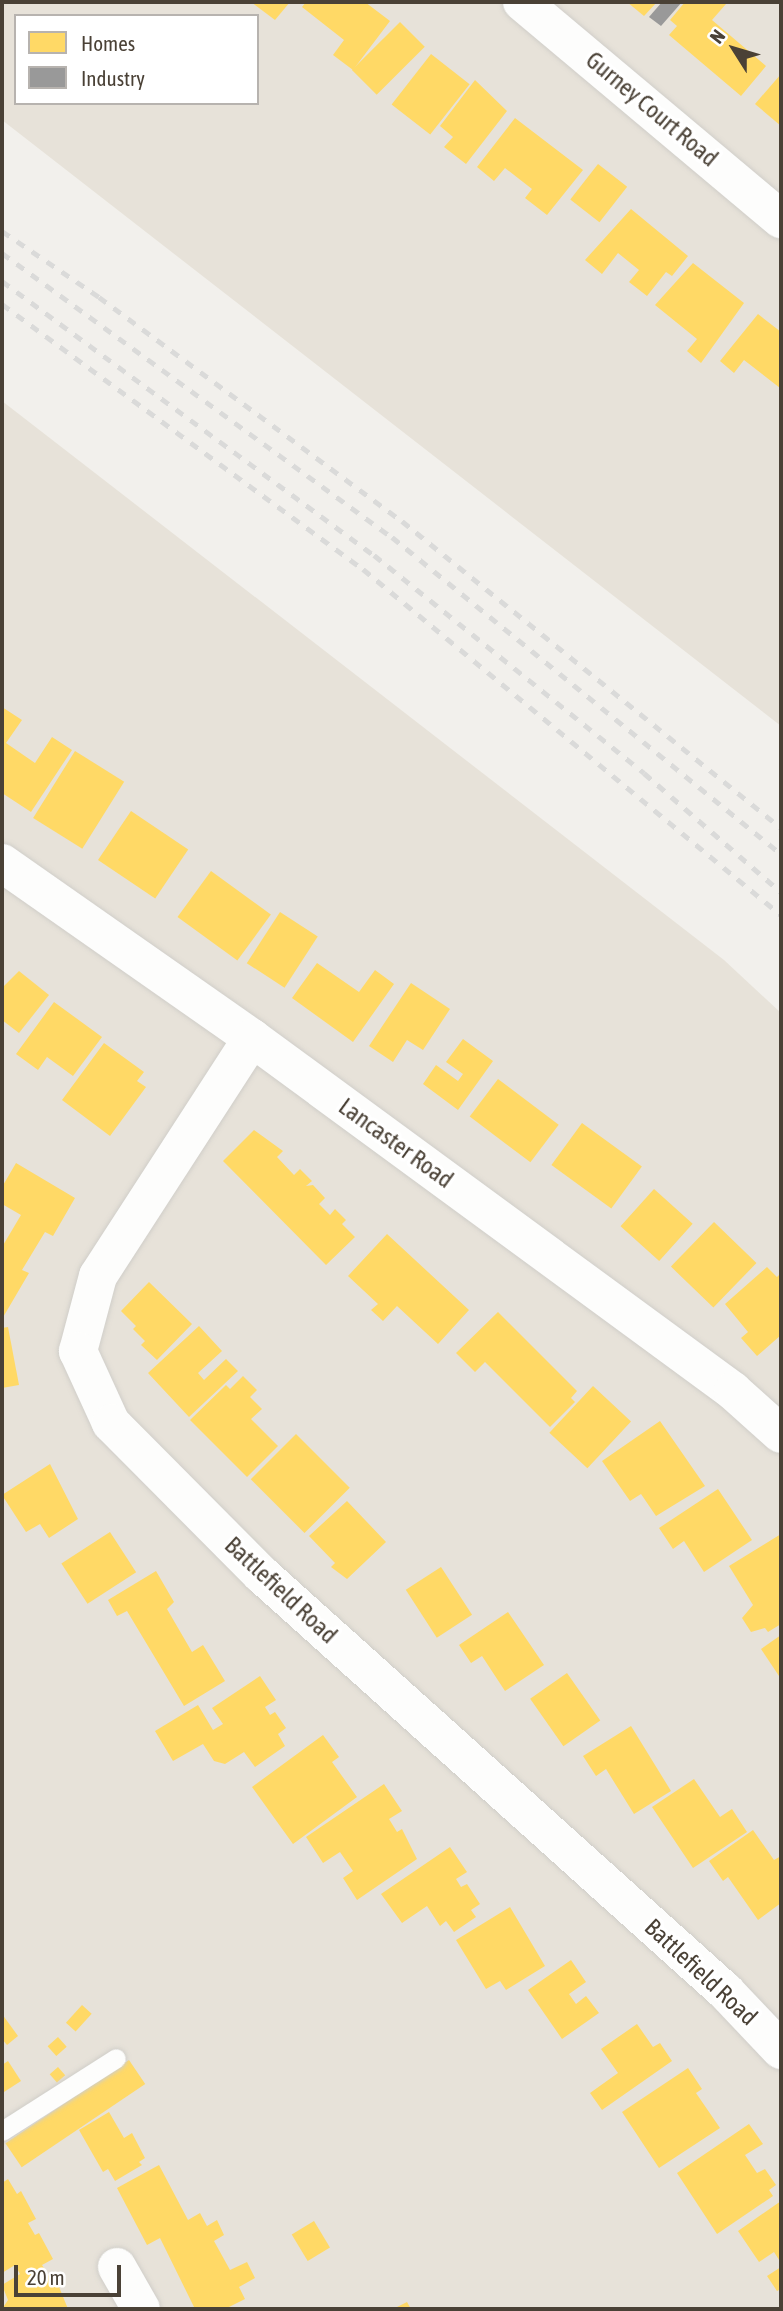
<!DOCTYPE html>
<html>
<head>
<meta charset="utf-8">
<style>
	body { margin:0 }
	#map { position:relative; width:783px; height:2311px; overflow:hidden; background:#f2f0ec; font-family:"Asap Condensed",sans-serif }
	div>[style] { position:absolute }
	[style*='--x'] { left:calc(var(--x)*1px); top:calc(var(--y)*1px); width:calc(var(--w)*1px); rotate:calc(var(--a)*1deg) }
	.residential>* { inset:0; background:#e7e2d9 }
	.homes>* { inset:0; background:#ffd966; transform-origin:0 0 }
	.industry>* { inset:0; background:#999 }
	.roads { filter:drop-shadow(0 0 2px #d0cec9) drop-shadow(0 0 2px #d0cec9) }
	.service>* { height:19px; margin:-9.5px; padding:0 9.5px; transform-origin:9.5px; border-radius:9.5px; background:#fdfdfc }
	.minor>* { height:38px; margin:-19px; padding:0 19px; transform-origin:19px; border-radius:19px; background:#fdfdfc }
	.rail>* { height:5px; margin-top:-2.5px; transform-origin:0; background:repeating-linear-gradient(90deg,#dadad9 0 9px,transparent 0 18px) }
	span { translate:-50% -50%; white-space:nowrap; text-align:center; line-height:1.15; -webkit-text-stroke:7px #fff; paint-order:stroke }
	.street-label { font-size:24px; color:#4a4136 }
	.frame { position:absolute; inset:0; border:4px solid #4a4136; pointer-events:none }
	.legend { position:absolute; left:14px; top:14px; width:245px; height:91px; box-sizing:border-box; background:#fff; border:2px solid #b7b3af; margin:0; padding:9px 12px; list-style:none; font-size:21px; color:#4a4136 }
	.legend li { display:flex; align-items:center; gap:14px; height:35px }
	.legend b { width:35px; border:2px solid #b7b3af }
	.north { position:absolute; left:699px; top:14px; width:70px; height:70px; -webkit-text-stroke:5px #fff; paint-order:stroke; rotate:307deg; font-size:19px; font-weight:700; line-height:28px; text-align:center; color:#4a4136 }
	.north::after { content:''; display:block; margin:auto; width:24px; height:32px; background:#4a4136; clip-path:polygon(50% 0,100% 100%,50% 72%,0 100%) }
	.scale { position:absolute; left:14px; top:2265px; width:107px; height:32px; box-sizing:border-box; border:4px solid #4a4136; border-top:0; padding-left:9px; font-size:21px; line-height:24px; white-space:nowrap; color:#4a4136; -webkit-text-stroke:5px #fff; paint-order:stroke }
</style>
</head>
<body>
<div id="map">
	<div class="residential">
		<i style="clip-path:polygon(evenodd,2px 2px,781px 2px,781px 726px,2px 120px,2px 2px,16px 16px,257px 16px,257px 103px,16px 103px,16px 16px)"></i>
		<i style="clip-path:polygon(2px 401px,724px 960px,781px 1013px,781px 2309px,2px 2309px)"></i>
	</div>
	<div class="homes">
		<i style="clip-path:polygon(251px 2px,290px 2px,275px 20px)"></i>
		<i style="clip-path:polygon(306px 2px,365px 2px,390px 21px,353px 70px,333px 55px,344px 40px,302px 7px)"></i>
		<i style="clip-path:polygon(627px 2px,657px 2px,644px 16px)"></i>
		<i style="clip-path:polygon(685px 2px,723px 2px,726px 4px,712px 20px,766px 66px,741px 96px,669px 35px,677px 26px,670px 20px)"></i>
		<i style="left:400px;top:22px;width:35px;height:68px;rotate:45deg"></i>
		<i style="left:431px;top:54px;width:49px;height:64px;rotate:38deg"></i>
		<i style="clip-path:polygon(781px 74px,781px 126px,755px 104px)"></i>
		<i style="clip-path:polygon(475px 80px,507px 111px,466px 164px,444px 147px,453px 137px,440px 126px)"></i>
		<i style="clip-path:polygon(515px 118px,583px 170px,547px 215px,525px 198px,532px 189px,505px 168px,494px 181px,477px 167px)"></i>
		<i style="left:598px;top:164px;width:37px;height:45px;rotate:38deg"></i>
		<i style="clip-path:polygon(631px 209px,688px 256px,672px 276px,666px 272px,647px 296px,629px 282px,639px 270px,618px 253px,602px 274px,585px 260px)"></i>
		<i style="clip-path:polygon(693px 263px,744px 303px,701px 363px,687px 351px,697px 339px,655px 305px)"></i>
		<i style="clip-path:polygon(758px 314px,781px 332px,780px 388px,744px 360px,734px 373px,720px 361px)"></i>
		<i style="clip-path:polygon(2px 707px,22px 720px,6px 743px,35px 763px,52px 737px,72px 750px,31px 812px,2px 793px)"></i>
		<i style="left:75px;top:751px;width:58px;height:79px;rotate:32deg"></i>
		<i style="left:131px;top:811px;width:69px;height:59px;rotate:34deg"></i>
		<i style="left:211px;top:871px;width:74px;height:57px;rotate:36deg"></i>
		<i style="left:280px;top:912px;width:45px;height:61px;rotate:33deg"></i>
		<i style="clip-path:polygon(317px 963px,359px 992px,375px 970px,394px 984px,353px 1042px,292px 998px)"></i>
		<i style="clip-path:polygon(19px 971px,49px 995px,19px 1033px,2px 1020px,2px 988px)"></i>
		<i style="clip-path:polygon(411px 983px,450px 1009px,423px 1050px,407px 1040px,393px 1062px,369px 1046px)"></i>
		<i style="clip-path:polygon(54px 1002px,102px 1037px,73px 1076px,47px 1057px,38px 1070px,16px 1054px)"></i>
		<i style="clip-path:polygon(463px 1039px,493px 1061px,458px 1110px,423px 1084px,436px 1065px,458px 1081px,463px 1074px,446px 1062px)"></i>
		<i style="clip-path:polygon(104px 1043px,144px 1072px,137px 1081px,146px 1087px,110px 1136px,62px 1100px)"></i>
		<i style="left:498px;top:1079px;width:76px;height:47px;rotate:37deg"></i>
		<i style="left:582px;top:1123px;width:74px;height:52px;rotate:36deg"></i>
		<i style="clip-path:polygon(254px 1130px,283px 1151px,277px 1157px,294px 1175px,300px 1169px,312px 1181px,306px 1186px,313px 1185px,325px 1198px,319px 1204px,330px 1215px,335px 1209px,346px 1220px,342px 1224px,355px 1237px,326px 1265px,223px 1161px)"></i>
		<i style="clip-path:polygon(16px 1163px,75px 1198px,53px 1236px,45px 1232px,22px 1270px,29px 1273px,2px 1319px,2px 1247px,21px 1215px,2px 1204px,2px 1187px)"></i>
		<i style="left:654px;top:1189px;width:52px;height:50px;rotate:42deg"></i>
		<i style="left:714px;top:1222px;width:59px;height:62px;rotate:44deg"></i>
		<i style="clip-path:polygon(387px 1234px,469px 1310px,438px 1344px,397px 1306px,383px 1321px,371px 1310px,378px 1304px,348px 1276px)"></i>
		<i style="clip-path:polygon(767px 1267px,777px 1277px,781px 1273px,781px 1335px,757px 1356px,741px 1338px,748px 1332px,725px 1304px)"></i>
		<i style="clip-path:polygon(149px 1282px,192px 1324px,157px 1360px,141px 1345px,145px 1341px,133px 1329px,136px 1326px,121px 1311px)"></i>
		<i style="clip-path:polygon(498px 1312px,577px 1391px,571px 1398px,575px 1402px,550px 1427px,485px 1362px,475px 1372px,456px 1353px)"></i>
		<i style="clip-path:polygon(199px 1326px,222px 1351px,198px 1373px,204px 1380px,226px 1359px,238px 1371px,189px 1417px,148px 1373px)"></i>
		<i style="clip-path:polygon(8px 1327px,19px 1385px,2px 1388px,2px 1328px)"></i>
		<i style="clip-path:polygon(243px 1376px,257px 1390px,250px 1397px,262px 1409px,251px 1419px,278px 1446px,247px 1477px,190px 1420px,226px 1385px,230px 1389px)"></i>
		<i style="left:593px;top:1386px;width:52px;height:64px;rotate:43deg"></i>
		<i style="clip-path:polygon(660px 1421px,705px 1486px,656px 1516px,641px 1494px,630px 1501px,602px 1461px)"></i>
		<i style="left:296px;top:1434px;width:76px;height:64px;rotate:45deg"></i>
		<i style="clip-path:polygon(50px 1464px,78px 1519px,49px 1538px,40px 1524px,26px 1532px,2px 1495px)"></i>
		<i style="clip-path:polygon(718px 1489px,752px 1540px,704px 1572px,684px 1541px,673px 1549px,659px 1528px)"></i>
		<i style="clip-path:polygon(347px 1501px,386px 1542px,347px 1579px,331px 1567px,335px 1563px,309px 1536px)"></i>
		<i style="left:110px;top:1532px;width:48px;height:58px;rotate:57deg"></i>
		<i style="clip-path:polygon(781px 1534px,781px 1624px,768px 1632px,765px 1628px,751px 1632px,742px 1618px,753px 1605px,729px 1566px)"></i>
		<i style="left:441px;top:1567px;width:57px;height:42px;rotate:57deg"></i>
		<i style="clip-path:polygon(156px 1571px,174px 1602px,167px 1609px,192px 1652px,203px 1645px,225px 1681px,184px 1706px,127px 1611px,117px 1616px,108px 1600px)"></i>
		<i style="clip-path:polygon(508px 1612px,544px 1665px,505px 1691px,482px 1656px,471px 1663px,459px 1645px)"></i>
		<i style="clip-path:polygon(781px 1635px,781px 1679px,761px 1649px)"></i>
		<i style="left:567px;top:1673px;width:58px;height:45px;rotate:55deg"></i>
		<i style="clip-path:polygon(260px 1676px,276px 1700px,265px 1707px,270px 1715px,275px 1712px,286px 1728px,278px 1734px,285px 1746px,255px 1767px,244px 1752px,225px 1764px,214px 1761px,203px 1744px,173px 1761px,155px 1731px,198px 1705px,213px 1730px,223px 1724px,212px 1708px)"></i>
		<i style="clip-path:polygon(631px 1726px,671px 1791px,634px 1814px,606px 1769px,596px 1776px,583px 1756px)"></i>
		<i style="clip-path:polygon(323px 1735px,339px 1757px,332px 1762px,357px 1797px,293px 1844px,252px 1787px)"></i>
		<i style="clip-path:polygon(694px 1779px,720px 1817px,732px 1809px,747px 1832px,693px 1868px,652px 1807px)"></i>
		<i style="clip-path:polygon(384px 1784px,402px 1811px,389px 1819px,397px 1832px,402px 1829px,417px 1859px,357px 1900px,343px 1878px,353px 1871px,340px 1852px,323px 1863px,306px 1837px)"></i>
		<i style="clip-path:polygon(753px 1830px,774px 1860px,781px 1856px,781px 1903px,758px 1920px,728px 1877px,723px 1881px,709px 1861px)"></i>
		<i style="clip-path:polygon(450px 1847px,467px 1872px,456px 1879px,461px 1887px,467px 1884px,480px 1904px,471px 1910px,476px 1917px,454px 1932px,446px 1921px,440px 1926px,427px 1906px,402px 1923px,381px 1894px)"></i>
		<i style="clip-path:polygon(510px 1907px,545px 1966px,506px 1990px,500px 1981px,486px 1989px,456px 1940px)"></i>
		<i style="clip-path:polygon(571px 1960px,586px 1982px,569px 1994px,576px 2004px,586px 1996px,599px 2013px,562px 2039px,528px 1990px)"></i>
		<i style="left:82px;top:2005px;width:13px;height:24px;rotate:42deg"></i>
		<i style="clip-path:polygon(2px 2014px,18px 2036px,7px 2045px,2px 2039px)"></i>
		<i style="clip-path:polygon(637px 2024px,653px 2047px,660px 2043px,672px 2061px,602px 2110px,590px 2093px,618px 2073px,601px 2049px)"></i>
		<i style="left:58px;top:2037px;width:13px;height:14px;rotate:48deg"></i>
		<i style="left:129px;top:2060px;width:29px;height:149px;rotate:56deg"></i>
		<i style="clip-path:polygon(8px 2061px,21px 2081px,4px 2092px,2px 2065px)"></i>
		<i style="left:58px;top:2067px;width:11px;height:11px;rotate:49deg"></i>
		<i style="clip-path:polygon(688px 2068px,702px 2089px,696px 2093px,720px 2128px,659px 2168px,622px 2112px)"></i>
		<i style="clip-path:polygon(109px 2112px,124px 2138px,132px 2133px,145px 2158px,139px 2162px,142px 2165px,115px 2181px,108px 2169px,103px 2172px,79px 2130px)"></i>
		<i style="clip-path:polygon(749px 2124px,763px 2144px,745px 2155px,757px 2173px,765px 2169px,776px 2185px,769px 2190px,773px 2196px,717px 2234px,677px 2173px)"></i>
		<i style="clip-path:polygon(159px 2165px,188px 2220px,200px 2213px,207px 2226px,217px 2220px,224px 2235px,214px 2241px,230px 2270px,247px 2262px,255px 2278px,239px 2287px,245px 2299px,225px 2309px,195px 2309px,160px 2238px,147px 2245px,117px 2188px)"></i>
		<i style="clip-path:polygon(8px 2179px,17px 2194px,21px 2191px,36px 2219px,28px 2223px,35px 2235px,39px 2233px,53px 2259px,42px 2265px,51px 2279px,55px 2277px,68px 2309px,2px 2309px,8px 2300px,2px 2285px,20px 2274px,15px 2265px,2px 2273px,2px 2183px)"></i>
		<i style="clip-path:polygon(781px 2201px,781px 2263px,774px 2252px,759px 2262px,738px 2231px)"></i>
		<i style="left:314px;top:2221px;width:31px;height:26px;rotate:59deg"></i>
		<i style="clip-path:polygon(781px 2267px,781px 2289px,777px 2291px,767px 2276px)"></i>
		<i style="clip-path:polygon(407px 2302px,411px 2309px,393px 2309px)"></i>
	</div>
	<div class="industry">
		<i style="clip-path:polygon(662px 2px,682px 2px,661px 26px,649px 17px)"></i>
	</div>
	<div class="roads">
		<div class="service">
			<i style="--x:2;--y:2131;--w:135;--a:-32.6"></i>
		</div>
		<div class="minor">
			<i style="--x:522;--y:2;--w:338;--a:40"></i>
			<i style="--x:2;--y:863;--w:305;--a:35"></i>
			<i style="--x:252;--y:1038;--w:597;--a:36.27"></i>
			<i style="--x:733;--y:1391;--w:64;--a:41.9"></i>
			<i style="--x:252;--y:1038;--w:283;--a:122.9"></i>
			<i style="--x:98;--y:1276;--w:78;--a:104.9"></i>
			<i style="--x:78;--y:1351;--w:79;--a:65.4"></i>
			<i style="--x:111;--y:1423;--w:213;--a:45.2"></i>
			<i style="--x:261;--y:1574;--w:625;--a:41.95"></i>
			<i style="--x:726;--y:1992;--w:80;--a:46.5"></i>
			<i style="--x:117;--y:2267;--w:48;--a:60.3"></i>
		</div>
	</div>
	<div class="rail">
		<i style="--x:2;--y:231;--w:117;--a:34.2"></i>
		<i style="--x:99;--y:297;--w:377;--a:36.5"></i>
		<i style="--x:402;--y:521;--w:488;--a:39"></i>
		<i style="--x:2;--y:253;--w:482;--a:36.1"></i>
		<i style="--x:392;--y:537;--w:502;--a:39.18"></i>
		<i style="--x:2;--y:281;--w:462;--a:36.4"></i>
		<i style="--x:374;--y:555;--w:347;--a:38.9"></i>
		<i style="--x:644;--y:773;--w:181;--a:41"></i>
		<i style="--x:2;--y:304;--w:448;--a:36.3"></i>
		<i style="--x:363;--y:569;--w:543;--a:39.62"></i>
	</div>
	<div class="street-label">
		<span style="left:652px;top:109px;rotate:40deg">Gurney Court Road</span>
		<span style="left:396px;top:1143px;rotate:36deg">Lancaster Road</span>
		<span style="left:281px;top:1590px;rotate:43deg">Battlefield Road</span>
		<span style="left:701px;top:1972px;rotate:43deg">Battlefield Road</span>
	</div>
	<div class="frame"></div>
	<ul class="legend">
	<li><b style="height:19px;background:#ffd966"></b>Homes</li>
	<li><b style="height:19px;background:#999"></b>Industry</li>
	</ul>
	<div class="north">N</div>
	<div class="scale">20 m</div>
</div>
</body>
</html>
